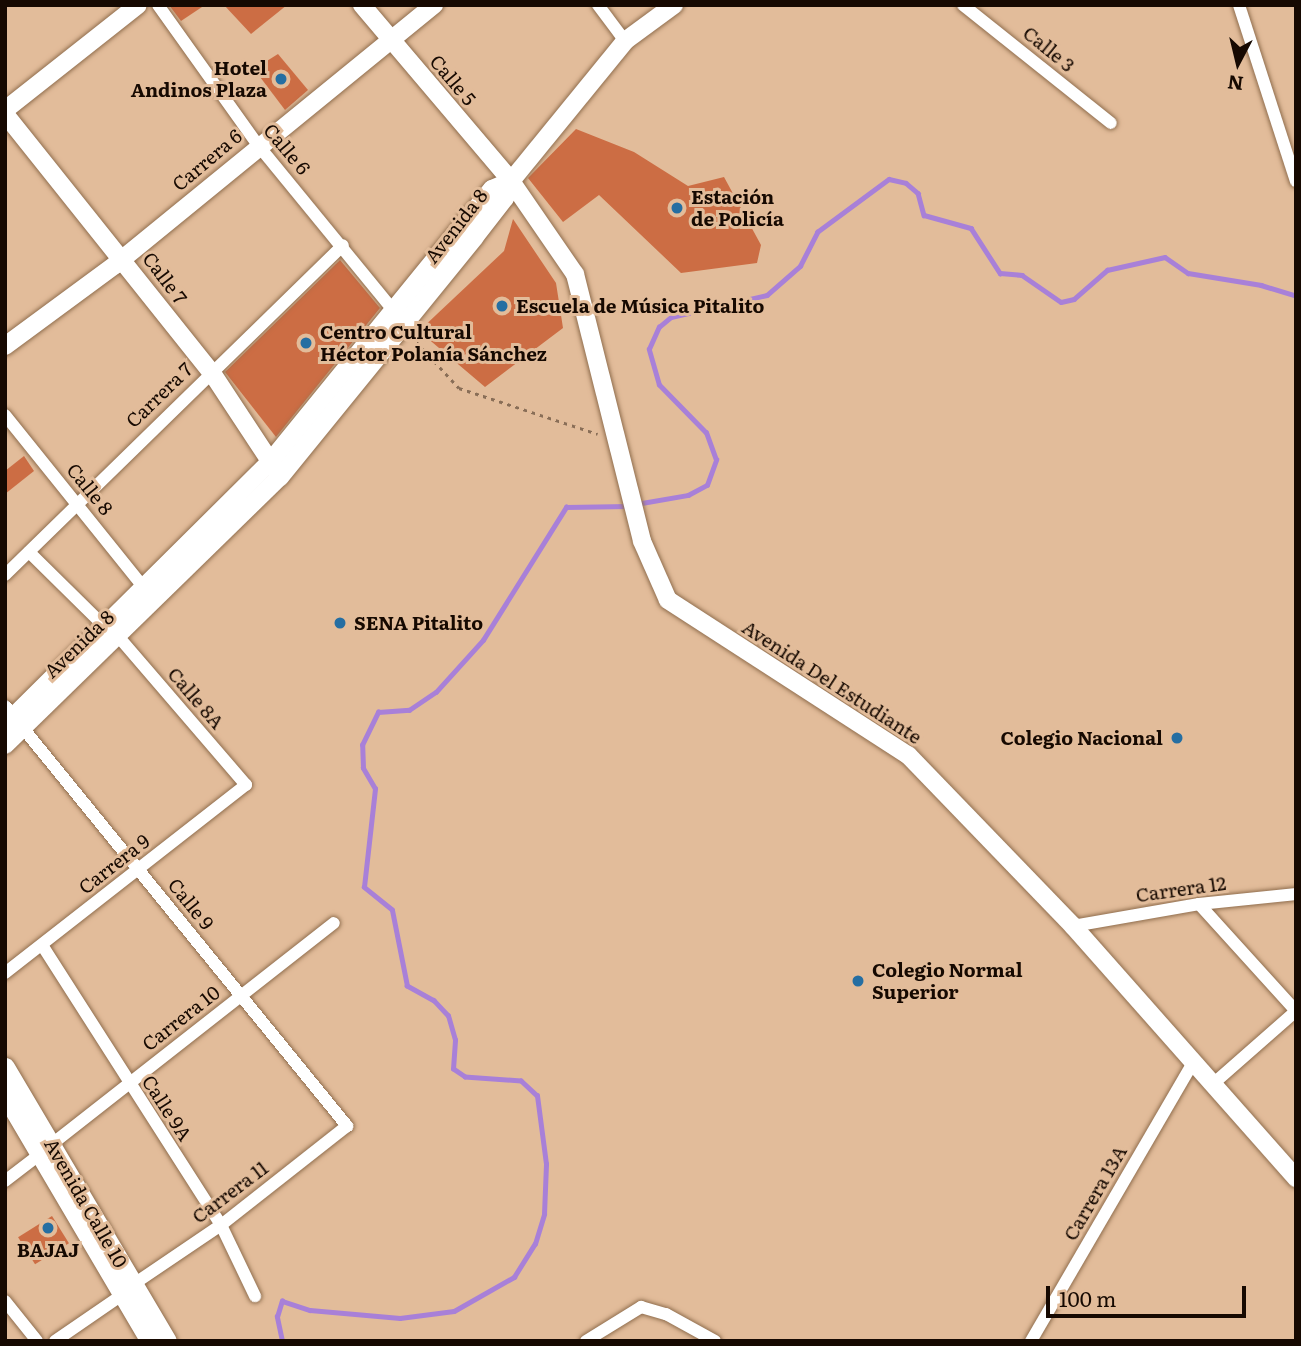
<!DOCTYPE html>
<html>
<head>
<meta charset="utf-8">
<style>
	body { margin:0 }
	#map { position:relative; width:1301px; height:1346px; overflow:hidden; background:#e2bc9a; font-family:Literata,serif }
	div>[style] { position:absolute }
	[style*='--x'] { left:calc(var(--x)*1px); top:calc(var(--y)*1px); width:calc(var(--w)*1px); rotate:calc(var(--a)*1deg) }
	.stream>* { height:4.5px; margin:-2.25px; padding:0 2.25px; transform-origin:2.25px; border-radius:2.25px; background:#a880d8 }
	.building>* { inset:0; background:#cc6d44; transform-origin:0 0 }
	.path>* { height:2.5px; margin-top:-1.25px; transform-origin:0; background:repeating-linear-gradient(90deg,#896e57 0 3.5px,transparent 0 8.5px) }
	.roads { filter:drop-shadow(0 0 2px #906e4e) drop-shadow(0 0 2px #906e4e) }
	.street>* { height:12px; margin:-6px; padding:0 6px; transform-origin:6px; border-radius:6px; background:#fff }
	.secondary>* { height:18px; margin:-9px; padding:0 9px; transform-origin:9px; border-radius:9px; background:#fff }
	.primary>* { height:19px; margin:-9.5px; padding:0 9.5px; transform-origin:9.5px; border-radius:9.5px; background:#fff }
	.dots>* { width:19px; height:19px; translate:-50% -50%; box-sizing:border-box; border:4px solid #e2bc9a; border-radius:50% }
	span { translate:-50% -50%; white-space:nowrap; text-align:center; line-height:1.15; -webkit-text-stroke:6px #e2bc9a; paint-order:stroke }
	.street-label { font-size:19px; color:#160901 }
	.poi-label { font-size:19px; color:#160901; font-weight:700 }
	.right { translate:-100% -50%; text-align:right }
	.left { translate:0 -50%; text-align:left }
	.frame { position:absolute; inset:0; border:7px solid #160901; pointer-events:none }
	.north { position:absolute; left:1203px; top:28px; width:70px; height:70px; -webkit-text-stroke:5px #e2bc9a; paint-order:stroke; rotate:187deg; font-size:19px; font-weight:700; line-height:28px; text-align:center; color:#160901 }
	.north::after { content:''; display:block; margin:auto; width:24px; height:32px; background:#160901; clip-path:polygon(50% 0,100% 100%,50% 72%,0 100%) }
	.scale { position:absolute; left:1046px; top:1286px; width:200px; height:32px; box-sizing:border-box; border:4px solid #160901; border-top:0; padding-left:9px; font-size:21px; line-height:24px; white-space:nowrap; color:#160901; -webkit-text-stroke:5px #e2bc9a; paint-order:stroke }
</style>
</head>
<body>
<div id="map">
	<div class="stream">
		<i style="--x:636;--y:504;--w:53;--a:-9.8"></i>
		<i style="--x:688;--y:495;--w:21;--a:-28"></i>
		<i style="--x:707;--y:485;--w:27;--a:-70"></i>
		<i style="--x:716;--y:460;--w:29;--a:-110"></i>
		<i style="--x:706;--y:433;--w:67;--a:-134.4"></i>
		<i style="--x:659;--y:385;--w:37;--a:-106"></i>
		<i style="--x:649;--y:349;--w:24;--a:-66"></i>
		<i style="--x:659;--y:327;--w:16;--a:-40"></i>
		<i style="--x:671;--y:317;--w:98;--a:-12.9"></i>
		<i style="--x:767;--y:295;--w:44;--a:-41.3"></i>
		<i style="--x:800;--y:266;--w:38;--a:-63"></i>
		<i style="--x:817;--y:232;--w:89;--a:-36.4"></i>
		<i style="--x:889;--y:179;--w:17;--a:13"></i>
		<i style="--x:906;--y:183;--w:16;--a:40"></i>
		<i style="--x:918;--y:193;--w:23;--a:75"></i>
		<i style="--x:924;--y:215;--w:49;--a:15.5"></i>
		<i style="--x:971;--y:228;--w:54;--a:57.2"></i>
		<i style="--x:1000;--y:273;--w:22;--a:5"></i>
		<i style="--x:1022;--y:275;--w:47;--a:34.7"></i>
		<i style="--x:1061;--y:302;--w:13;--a:-13"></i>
		<i style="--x:1074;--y:299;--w:44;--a:-41.3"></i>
		<i style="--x:1107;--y:270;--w:59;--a:-12.6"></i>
		<i style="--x:1165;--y:257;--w:28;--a:35"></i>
		<i style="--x:1188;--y:273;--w:74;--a:9.3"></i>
		<i style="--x:1261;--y:285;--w:37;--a:17"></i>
		<i style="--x:282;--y:1341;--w:25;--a:-102"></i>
		<i style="--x:277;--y:1317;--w:17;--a:-73"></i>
		<i style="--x:282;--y:1301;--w:29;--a:18"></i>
		<i style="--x:310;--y:1310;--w:90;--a:5.1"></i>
		<i style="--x:400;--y:1318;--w:54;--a:-7.4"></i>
		<i style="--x:454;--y:1311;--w:69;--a:-29.5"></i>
		<i style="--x:514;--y:1277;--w:39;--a:-58"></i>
		<i style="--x:535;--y:1244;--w:31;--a:-73"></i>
		<i style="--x:544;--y:1214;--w:50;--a:-87.7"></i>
		<i style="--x:546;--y:1164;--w:69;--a:-97.5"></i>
		<i style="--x:537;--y:1096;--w:22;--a:-137"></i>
		<i style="--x:521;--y:1081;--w:56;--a:-175.9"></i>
		<i style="--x:465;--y:1077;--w:14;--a:-146"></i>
		<i style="--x:453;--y:1069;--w:29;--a:-86"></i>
		<i style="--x:455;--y:1040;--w:25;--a:-106"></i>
		<i style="--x:448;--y:1016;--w:21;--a:-133"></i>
		<i style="--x:434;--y:1001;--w:31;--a:-151"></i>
		<i style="--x:407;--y:986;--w:77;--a:-101.2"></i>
		<i style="--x:392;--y:910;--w:36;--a:-141"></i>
		<i style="--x:364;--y:887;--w:99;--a:-83.6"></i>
		<i style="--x:375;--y:789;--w:24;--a:-120"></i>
		<i style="--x:363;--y:768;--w:23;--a:-92"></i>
		<i style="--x:362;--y:745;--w:37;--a:-64"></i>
		<i style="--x:378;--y:712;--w:31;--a:-4"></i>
		<i style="--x:409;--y:710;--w:32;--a:-34"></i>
		<i style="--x:436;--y:692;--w:70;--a:-47.9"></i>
		<i style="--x:483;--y:640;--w:157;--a:-58"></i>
		<i style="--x:566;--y:507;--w:62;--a:-0.9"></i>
	</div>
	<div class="building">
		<i style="clip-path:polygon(169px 5px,205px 5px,181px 21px)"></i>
		<i style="clip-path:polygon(224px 5px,287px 5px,251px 34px)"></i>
		<i style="clip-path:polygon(278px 54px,308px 90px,285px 110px,254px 69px)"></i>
		<i style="clip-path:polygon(576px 129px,634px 152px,688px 186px,724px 177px,761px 245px,757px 263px,681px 273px,599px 195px,563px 222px,528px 178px)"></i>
		<i style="clip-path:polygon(513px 219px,556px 283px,563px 328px,485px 387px,419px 331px,504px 251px)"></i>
		<i style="clip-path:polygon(340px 260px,380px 308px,276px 437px,225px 372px)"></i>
		<i style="clip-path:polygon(24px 456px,34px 471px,5px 494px,5px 471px)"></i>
		<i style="left:52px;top:1216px;width:32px;height:40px;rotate:58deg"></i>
	</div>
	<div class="path">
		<i style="--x:411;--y:336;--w:71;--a:47.3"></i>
		<i style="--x:459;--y:388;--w:146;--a:18.3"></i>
	</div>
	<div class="roads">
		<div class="street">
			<i style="--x:158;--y:5;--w:172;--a:54.5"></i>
			<i style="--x:258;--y:145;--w:220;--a:50.7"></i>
			<i style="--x:598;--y:5;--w:45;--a:53.1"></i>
			<i style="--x:963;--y:5;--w:189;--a:38.6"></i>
			<i style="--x:1239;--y:5;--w:185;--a:72.1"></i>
			<i style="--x:5;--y:415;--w:223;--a:51.2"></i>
			<i style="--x:29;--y:552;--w:108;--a:44.6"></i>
			<i style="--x:5;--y:575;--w:472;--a:-44.3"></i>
			<i style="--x:5;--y:706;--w:542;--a:50.84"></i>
			<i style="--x:347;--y:1126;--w:160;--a:141.8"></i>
			<i style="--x:221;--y:1225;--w:105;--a:145.9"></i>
			<i style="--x:1199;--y:904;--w:144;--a:47.8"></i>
			<i style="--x:1296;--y:1011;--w:111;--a:138.7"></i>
			<i style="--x:1073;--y:926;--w:128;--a:-9.9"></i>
			<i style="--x:1199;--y:904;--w:98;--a:-5.9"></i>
			<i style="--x:42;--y:945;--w:332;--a:57.4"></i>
			<i style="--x:221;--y:1225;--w:79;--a:64.4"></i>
			<i style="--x:5;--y:973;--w:306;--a:-38"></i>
			<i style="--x:246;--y:785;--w:196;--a:-130.7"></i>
			<i style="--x:52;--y:1144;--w:358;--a:-38.1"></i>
			<i style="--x:5;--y:1181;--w:44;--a:-37.6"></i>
			<i style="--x:5;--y:1301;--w:51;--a:51.3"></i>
			<i style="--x:55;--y:1341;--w:81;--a:-34.5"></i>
			<i style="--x:586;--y:1341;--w:65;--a:-31.7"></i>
			<i style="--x:641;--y:1307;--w:26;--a:16"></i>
			<i style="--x:666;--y:1314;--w:56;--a:28.9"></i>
			<i style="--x:1031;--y:1341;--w:320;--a:-59.8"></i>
		</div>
		<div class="secondary">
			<i style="--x:362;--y:5;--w:231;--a:49.7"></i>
			<i style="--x:511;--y:181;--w:113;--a:55.5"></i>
			<i style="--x:575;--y:274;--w:275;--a:75.9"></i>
			<i style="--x:642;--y:541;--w:64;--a:66.2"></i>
			<i style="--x:668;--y:600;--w:286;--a:32.9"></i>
			<i style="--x:908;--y:755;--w:238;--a:46"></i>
			<i style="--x:1073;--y:926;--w:337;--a:48.5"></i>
			<i style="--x:5;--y:110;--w:169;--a:-38.3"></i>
			<i style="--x:5;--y:114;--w:332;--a:51.4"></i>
			<i style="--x:212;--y:373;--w:116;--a:56.6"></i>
			<i style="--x:5;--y:346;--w:137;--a:-36.4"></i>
			<i style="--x:115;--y:265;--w:412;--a:-39.2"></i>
			<i style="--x:5;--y:725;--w:373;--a:-44.8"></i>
			<i style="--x:270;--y:462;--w:352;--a:-50.9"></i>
			<i style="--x:492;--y:189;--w:21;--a:-23"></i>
			<i style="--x:5;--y:745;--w:384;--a:-44.3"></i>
			<i style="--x:280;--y:477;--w:308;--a:-50.9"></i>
			<i style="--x:474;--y:238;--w:51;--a:-52.2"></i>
			<i style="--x:505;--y:198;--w:18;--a:-71"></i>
			<i style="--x:511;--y:181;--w:181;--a:-50.8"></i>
			<i style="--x:625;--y:41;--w:61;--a:-36.3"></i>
		</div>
		<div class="primary">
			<i style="--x:5;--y:1067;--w:318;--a:59.4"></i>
			<i style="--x:5;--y:1095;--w:286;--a:59.5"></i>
		</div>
	</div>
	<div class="dots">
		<i style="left:281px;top:79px;background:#256ea2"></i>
		<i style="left:677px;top:208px;background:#256ea2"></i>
		<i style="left:502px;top:306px;background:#256ea2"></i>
		<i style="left:306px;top:343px;background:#256ea2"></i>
		<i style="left:340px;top:623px;background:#256ea2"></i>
		<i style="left:1177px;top:738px;background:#256ea2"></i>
		<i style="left:858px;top:981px;background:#256ea2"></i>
		<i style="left:48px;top:1228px;background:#256ea2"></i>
	</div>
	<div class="street-label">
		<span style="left:1049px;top:49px;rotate:39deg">Calle 3</span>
		<span style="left:453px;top:80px;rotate:50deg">Calle 5</span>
		<span style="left:287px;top:149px;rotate:50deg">Calle 6</span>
		<span style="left:207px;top:160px;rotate:-40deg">Carrera 6</span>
		<span style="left:456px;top:226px;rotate:-52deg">Avenida 8</span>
		<span style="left:165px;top:278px;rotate:53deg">Calle 7</span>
		<span style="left:159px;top:395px;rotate:-44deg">Carrera 7</span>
		<span style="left:90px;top:489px;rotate:51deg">Calle 8</span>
		<span style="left:79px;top:644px;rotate:-44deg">Avenida 8</span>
		<span style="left:832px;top:682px;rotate:33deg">Avenida Del Estudiante</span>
		<span style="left:196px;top:698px;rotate:49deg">Calle 8A</span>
		<span style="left:114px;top:864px;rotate:-38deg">Carrera 9</span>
		<span style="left:1181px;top:889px;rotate:-8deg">Carrera 12</span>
		<span style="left:191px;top:904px;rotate:51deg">Calle 9</span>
		<span style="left:181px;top:1018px;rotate:-38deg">Carrera 10</span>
		<span style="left:167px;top:1108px;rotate:57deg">Calle 9A</span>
		<span style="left:230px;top:1192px;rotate:-37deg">Carrera 11</span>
		<span style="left:1095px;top:1193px;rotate:-60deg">Carrera 13A</span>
		<span style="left:86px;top:1203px;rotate:60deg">Avenida Calle 10</span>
	</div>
	<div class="poi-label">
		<span class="right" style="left:267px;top:79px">Hotel<br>Andinos Plaza</span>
		<span class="left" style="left:691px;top:208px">Estación<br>de Policía</span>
		<span class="left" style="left:516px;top:306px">Escuela de Música Pitalito</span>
		<span class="left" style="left:320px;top:343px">Centro Cultural<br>Héctor Polanía Sánchez</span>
		<span class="left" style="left:354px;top:623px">SENA Pitalito</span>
		<span class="right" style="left:1163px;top:738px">Colegio Nacional</span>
		<span class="left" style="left:872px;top:981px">Colegio Normal<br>Superior</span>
		<span style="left:48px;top:1250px">BAJAJ</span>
	</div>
	<div class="frame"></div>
	<div class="north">N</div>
	<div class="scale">100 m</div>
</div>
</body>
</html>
